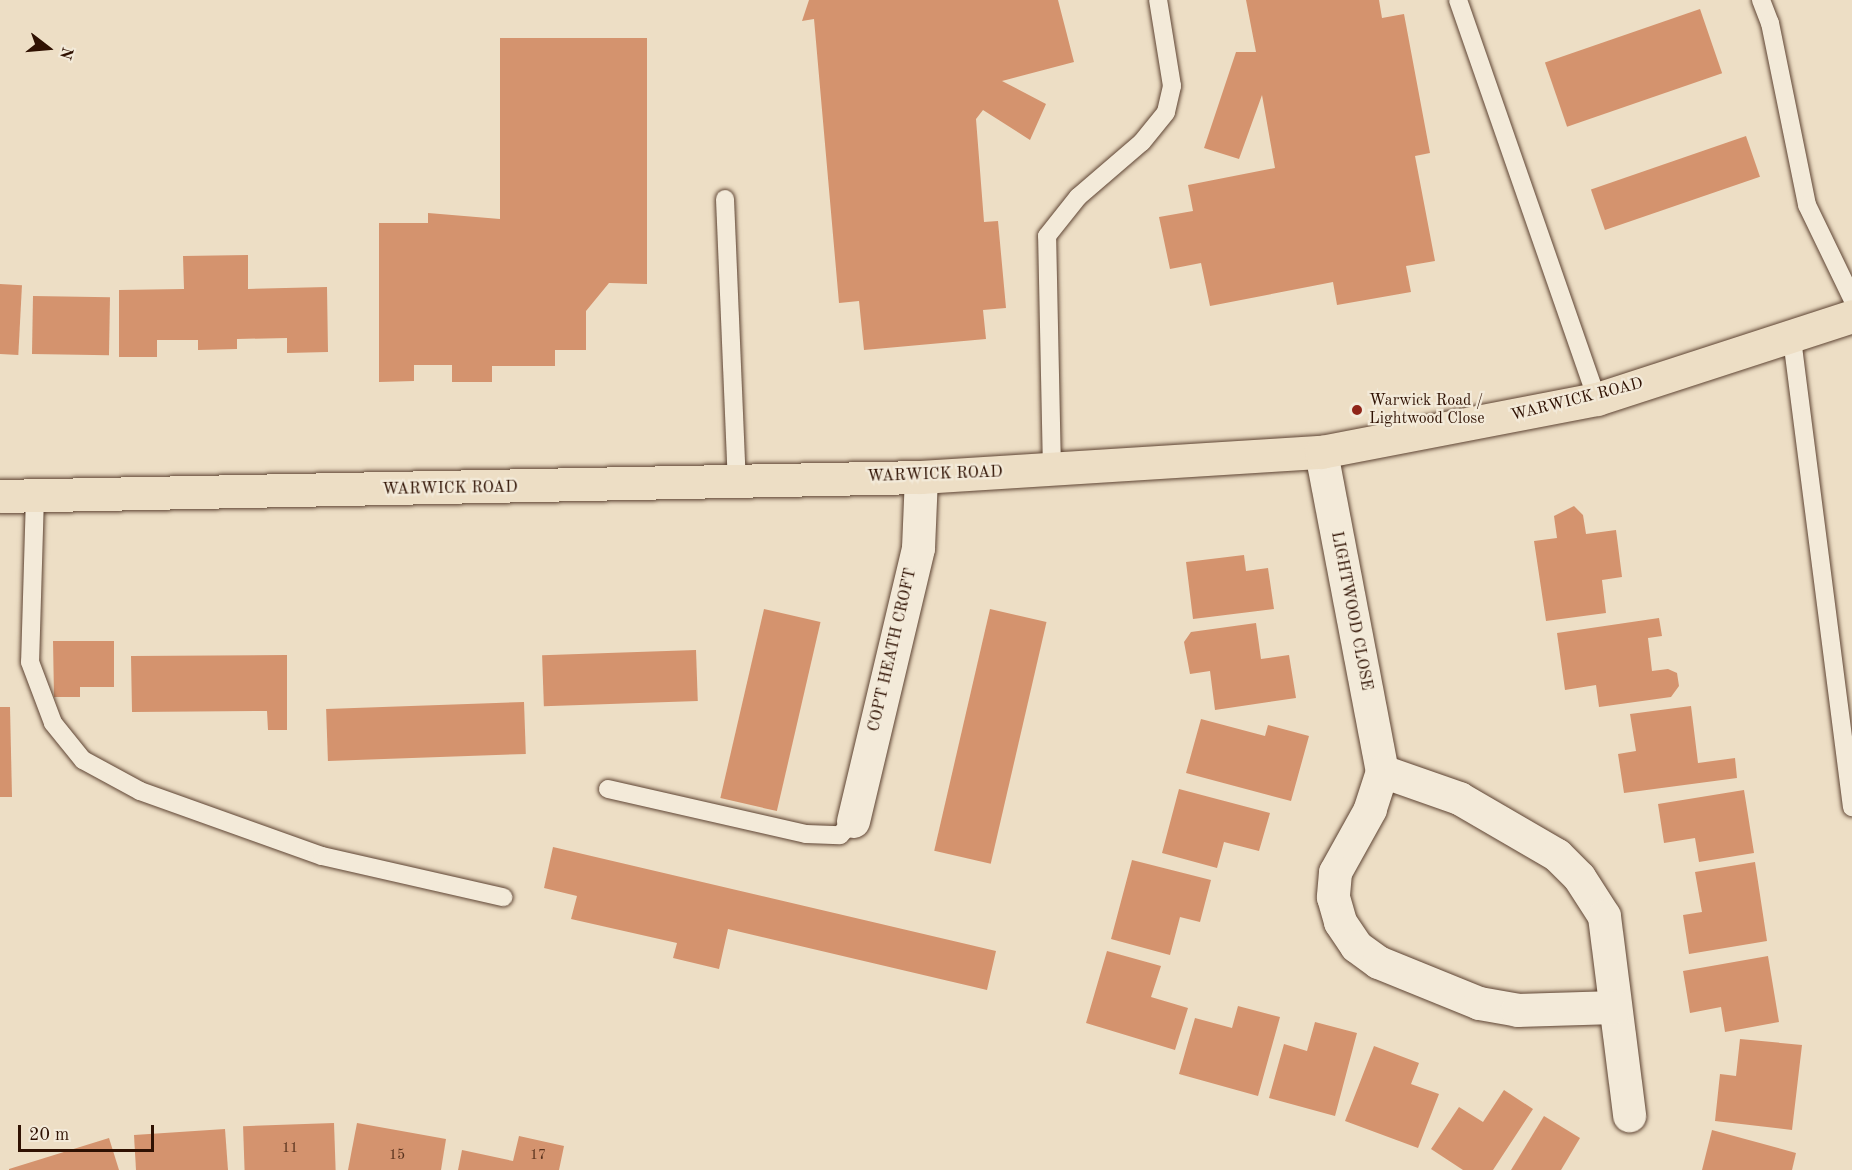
<!DOCTYPE html>
<html>
<head>
<meta charset="utf-8">
<style>
	body { margin:0 }
	#map { position:relative; width:1852px; height:1170px; overflow:hidden; background:#eddec5; font-family:"Old Standard TT",serif }
	div>[style] { position:absolute }
	[style*='--x'] { left:calc(var(--x)*1px); top:calc(var(--y)*1px); width:calc(var(--w)*1px); rotate:calc(var(--a)*1deg) }
	.building>* { inset:0; background:#d4936e; transform-origin:0 0 }
	.roads { filter:drop-shadow(0 0 2px #5e4433) drop-shadow(0 0 2px #5e4433) }
	.lane>* { height:18px; margin:-9px; padding:0 9px; transform-origin:9px; border-radius:9px; background:#f3ead9 }
	.street>* { height:33px; margin:-16.5px; padding:0 16.5px; transform-origin:16.5px; border-radius:16.5px; background:#f3ead9 }
	.primary>* { height:33px; margin:-16.5px; padding:0 16.5px; transform-origin:16.5px; border-radius:16.5px; background:#eddec5 }
	.dots>* { width:16px; height:16px; translate:-50% -50%; box-sizing:border-box; border:3px solid #f3ead9; border-radius:50% }
	span { translate:-50% -50%; white-space:nowrap; text-align:center; line-height:1.15; -webkit-text-stroke:4.5px #f3ead9; paint-order:stroke }
	.number-label { font-size:14px; color:#58321d }
	.number-label span { -webkit-text-stroke-width:0 }
	.street-label { font-size:16px; color:#2f1102 }
	.poi-label { font-size:16px; color:#2f1102 }
	.left { translate:0 -50%; text-align:left }
	.north { position:absolute; left:18px; top:18px; width:60px; height:60px; -webkit-text-stroke:4px #f3ead9; paint-order:stroke; rotate:106deg; font-size:16px; font-weight:700; line-height:24px; text-align:center; color:#2f1102 }
	.north::after { content:''; display:block; margin:auto; width:21px; height:27px; background:#2f1102; clip-path:polygon(50% 0,100% 100%,50% 72%,0 100%) }
	.scale { position:absolute; left:18px; top:1125px; width:136px; height:27px; box-sizing:border-box; border:3px solid #2f1102; border-top:0; padding-left:8px; font-size:18px; line-height:21px; white-space:nowrap; color:#2f1102; -webkit-text-stroke:4px #f3ead9; paint-order:stroke }
</style>
</head>
<body>
<div id="map">
	<div class="building">
		<i style="clip-path:polygon(809px 0,1058px 0,1074px 62px,1002px 81px,1046px 104px,1030px 140px,983px 110px,976px 119px,984px 222px,998px 221px,1006px 308px,983px 310px,986px 339px,864px 350px,859px 301px,839px 303px,814px 19px,802px 21px)"></i>
		<i style="clip-path:polygon(1246px 0,1379px 0,1382px 18px,1404px 14px,1430px 153px,1415px 156px,1435px 261px,1406px 266px,1411px 292px,1337px 305px,1333px 282px,1210px 306px,1201px 263px,1170px 269px,1159px 217px,1193px 211px,1188px 185px,1275px 168px,1262px 95px,1239px 159px,1204px 148px,1236px 52px,1256px 52px)"></i>
		<i style="left:1700px;top:9px;width:68px;height:164px;rotate:71deg"></i>
		<i style="clip-path:polygon(500px 38px,647px 38px,647px 284px,609px 283px,586px 311px,586px 350px,555px 350px,555px 366px,492px 366px,492px 382px,452px 382px,452px 365px,414px 365px,414px 381px,379px 382px,379px 223px,428px 223px,428px 213px,500px 219px)"></i>
		<i style="left:1746px;top:136px;width:43px;height:164px;rotate:71deg"></i>
		<i style="clip-path:polygon(248px 255px,248px 289px,327px 287px,328px 352px,287px 353px,287px 338px,237px 339px,237px 349px,198px 350px,198px 340px,157px 340px,157px 357px,119px 357px,119px 290px,184px 289px,183px 256px)"></i>
		<i style="left:0;top:284px;width:22px;height:70px;rotate:3deg"></i>
		<i style="left:33px;top:296px;width:77px;height:58px;rotate:1deg"></i>
		<i style="clip-path:polygon(1574px 506px,1583px 515px,1586px 534px,1616px 530px,1622px 577px,1602px 580px,1606px 613px,1546px 621px,1534px 541px,1557px 538px,1554px 516px)"></i>
		<i style="clip-path:polygon(1244px 555px,1246px 571px,1268px 568px,1274px 609px,1193px 619px,1186px 562px)"></i>
		<i style="left:764px;top:609px;width:58px;height:194px;rotate:13deg"></i>
		<i style="left:990px;top:609px;width:58px;height:248px;rotate:13deg"></i>
		<i style="clip-path:polygon(1659px 618px,1662px 636px,1648px 638px,1652px 671px,1668px 669px,1677px 673px,1679px 686px,1671px 697px,1599px 707px,1596px 685px,1565px 690px,1557px 633px)"></i>
		<i style="clip-path:polygon(1256px 623px,1261px 659px,1289px 655px,1296px 698px,1215px 710px,1210px 671px,1190px 674px,1184px 642px,1191px 632px)"></i>
		<i style="clip-path:polygon(53px 641px,114px 641px,114px 687px,80px 687px,80px 697px,54px 697px)"></i>
		<i style="left:696px;top:650px;width:51px;height:154px;rotate:88deg"></i>
		<i style="clip-path:polygon(287px 655px,287px 730px,268px 730px,267px 711px,132px 712px,131px 656px)"></i>
		<i style="left:524px;top:702px;width:52px;height:198px;rotate:88deg"></i>
		<i style="clip-path:polygon(1691px 706px,1698px 763px,1735px 758px,1737px 778px,1624px 793px,1618px 754px,1636px 751px,1630px 714px)"></i>
		<i style="clip-path:polygon(0 707px,10px 707px,12px 797px,0 797px)"></i>
		<i style="clip-path:polygon(1201px 719px,1265px 736px,1268px 725px,1309px 736px,1291px 801px,1186px 773px)"></i>
		<i style="clip-path:polygon(1179px 789px,1270px 813px,1259px 851px,1224px 842px,1217px 868px,1162px 853px)"></i>
		<i style="clip-path:polygon(1744px 790px,1754px 853px,1699px 862px,1695px 838px,1664px 843px,1658px 804px)"></i>
		<i style="clip-path:polygon(553px 847px,996px 951px,987px 990px,728px 929px,719px 969px,673px 958px,677px 943px,571px 919px,577px 896px,544px 888px)"></i>
		<i style="clip-path:polygon(1132px 860px,1211px 880px,1200px 922px,1180px 917px,1170px 955px,1111px 939px)"></i>
		<i style="clip-path:polygon(1755px 862px,1767px 941px,1689px 954px,1683px 915px,1702px 912px,1695px 872px)"></i>
		<i style="clip-path:polygon(1107px 951px,1161px 966px,1151px 997px,1188px 1008px,1175px 1050px,1086px 1023px)"></i>
		<i style="clip-path:polygon(1768px 956px,1779px 1022px,1725px 1032px,1721px 1007px,1690px 1013px,1683px 971px)"></i>
		<i style="clip-path:polygon(1238px 1006px,1280px 1017px,1258px 1096px,1179px 1074px,1195px 1018px,1232px 1028px)"></i>
		<i style="clip-path:polygon(1315px 1022px,1357px 1033px,1335px 1116px,1269px 1098px,1284px 1044px,1307px 1051px)"></i>
		<i style="clip-path:polygon(1740px 1039px,1802px 1045px,1792px 1130px,1715px 1121px,1720px 1074px,1736px 1076px)"></i>
		<i style="clip-path:polygon(1374px 1046px,1419px 1063px,1411px 1084px,1439px 1094px,1418px 1148px,1345px 1121px)"></i>
		<i style="clip-path:polygon(1504px 1090px,1533px 1109px,1493px 1170px,1463px 1170px,1431px 1149px,1459px 1107px,1483px 1122px)"></i>
		<i style="clip-path:polygon(1544px 1116px,1580px 1138px,1561px 1170px,1511px 1170px)"></i>
		<i style="left:334px;top:1123px;width:47px;height:91px;rotate:88deg"></i>
		<i style="clip-path:polygon(357px 1123px,446px 1139px,441px 1170px,348px 1170px)"></i>
		<i style="clip-path:polygon(225px 1129px,228px 1170px,136px 1170px,134px 1135px)"></i>
		<i style="clip-path:polygon(1712px 1130px,1796px 1153px,1792px 1170px,1702px 1170px)"></i>
		<i style="clip-path:polygon(519px 1136px,564px 1146px,559px 1170px,458px 1170px,462px 1150px,513px 1161px)"></i>
		<i style="clip-path:polygon(109px 1138px,119px 1170px,9px 1170px,9px 1169px)"></i>
	</div>
	<div class="roads">
		<div class="lane">
			<i style="--x:1458;--y:0;--w:423;--a:70.8"></i>
			<i style="--x:1761;--y:0;--w:25;--a:69"></i>
			<i style="--x:1770;--y:23;--w:186;--a:78.5"></i>
			<i style="--x:1807;--y:205;--w:103;--a:64.2"></i>
			<i style="--x:725;--y:199;--w:282;--a:87.6"></i>
			<i style="--x:1792;--y:339;--w:472;--a:82.7"></i>
			<i style="--x:1052;--y:470;--w:234;--a:-91.2"></i>
			<i style="--x:1047;--y:236;--w:50;--a:-51.5"></i>
			<i style="--x:1078;--y:197;--w:84;--a:-40.7"></i>
			<i style="--x:1142;--y:142;--w:38;--a:-51"></i>
			<i style="--x:1166;--y:112;--w:27;--a:-77"></i>
			<i style="--x:1172;--y:86;--w:87;--a:-99.2"></i>
			<i style="--x:35;--y:496;--w:166;--a:91.7"></i>
			<i style="--x:30;--y:662;--w:65;--a:69.3"></i>
			<i style="--x:53;--y:723;--w:48;--a:51"></i>
			<i style="--x:83;--y:760;--w:65;--a:28.5"></i>
			<i style="--x:140;--y:791;--w:193;--a:19.7"></i>
			<i style="--x:322;--y:856;--w:186;--a:12.8"></i>
			<i style="--x:608;--y:789;--w:203;--a:12.8"></i>
			<i style="--x:806;--y:834;--w:34;--a:2"></i>
			<i style="--x:840;--y:835;--w:19;--a:-47"></i>
		</div>
		<div class="street">
			<i style="--x:1321;--y:452;--w:325;--a:79.2"></i>
			<i style="--x:1382;--y:771;--w:82;--a:19.3"></i>
			<i style="--x:1459;--y:798;--w:113;--a:30.2"></i>
			<i style="--x:1557;--y:855;--w:31;--a:45"></i>
			<i style="--x:1579;--y:877;--w:46;--a:57.3"></i>
			<i style="--x:1604;--y:916;--w:201;--a:82.8"></i>
			<i style="--x:1382;--y:771;--w:40;--a:108"></i>
			<i style="--x:1370;--y:809;--w:72;--a:119.1"></i>
			<i style="--x:1335;--y:872;--w:25;--a:95"></i>
			<i style="--x:1333;--y:897;--w:26;--a:74"></i>
			<i style="--x:1340;--y:922;--w:29;--a:56"></i>
			<i style="--x:1356;--y:946;--w:27;--a:36"></i>
			<i style="--x:1378;--y:962;--w:109;--a:22.1"></i>
			<i style="--x:1479;--y:1003;--w:39;--a:10"></i>
			<i style="--x:1517;--y:1010;--w:98;--a:-1.8"></i>
			<i style="--x:853;--y:821;--w:281;--a:-76.6"></i>
			<i style="--x:918;--y:548;--w:71;--a:-87.6"></i>
		</div>
		<div class="primary">
			<i style="--x:0;--y:496;--w:921;--a:-1.18"></i>
			<i style="--x:921;--y:477;--w:401;--a:-3.6"></i>
			<i style="--x:1321;--y:452;--w:281;--a:-10.9"></i>
			<i style="--x:1597;--y:399;--w:268;--a:-18"></i>
		</div>
	</div>
	<div class="dots">
		<i style="left:1357px;top:410px;background:#8f2418"></i>
	</div>
	<div class="number-label">
		<span style="left:290px;top:1148px">11</span>
		<span style="left:397px;top:1155px">15</span>
		<span style="left:538px;top:1155px">17</span>
	</div>
	<div class="street-label">
		<span style="left:1577px;top:400px;rotate:-14deg">WARWICK ROAD</span>
		<span style="left:935px;top:475px;rotate:-2deg">WARWICK ROAD</span>
		<span style="left:450px;top:489px;rotate:-1deg">WARWICK ROAD</span>
		<span style="left:1351px;top:611px;rotate:79deg">LIGHTWOOD CLOSE</span>
		<span style="left:893px;top:650px;rotate:-77deg">COPT HEATH CROFT</span>
	</div>
	<div class="poi-label">
		<span class="left" style="left:1369px;top:410px">Warwick Road /<br>Lightwood Close</span>
	</div>
	<div class="north">N</div>
	<div class="scale">20 m</div>
</div>
</body>
</html>
